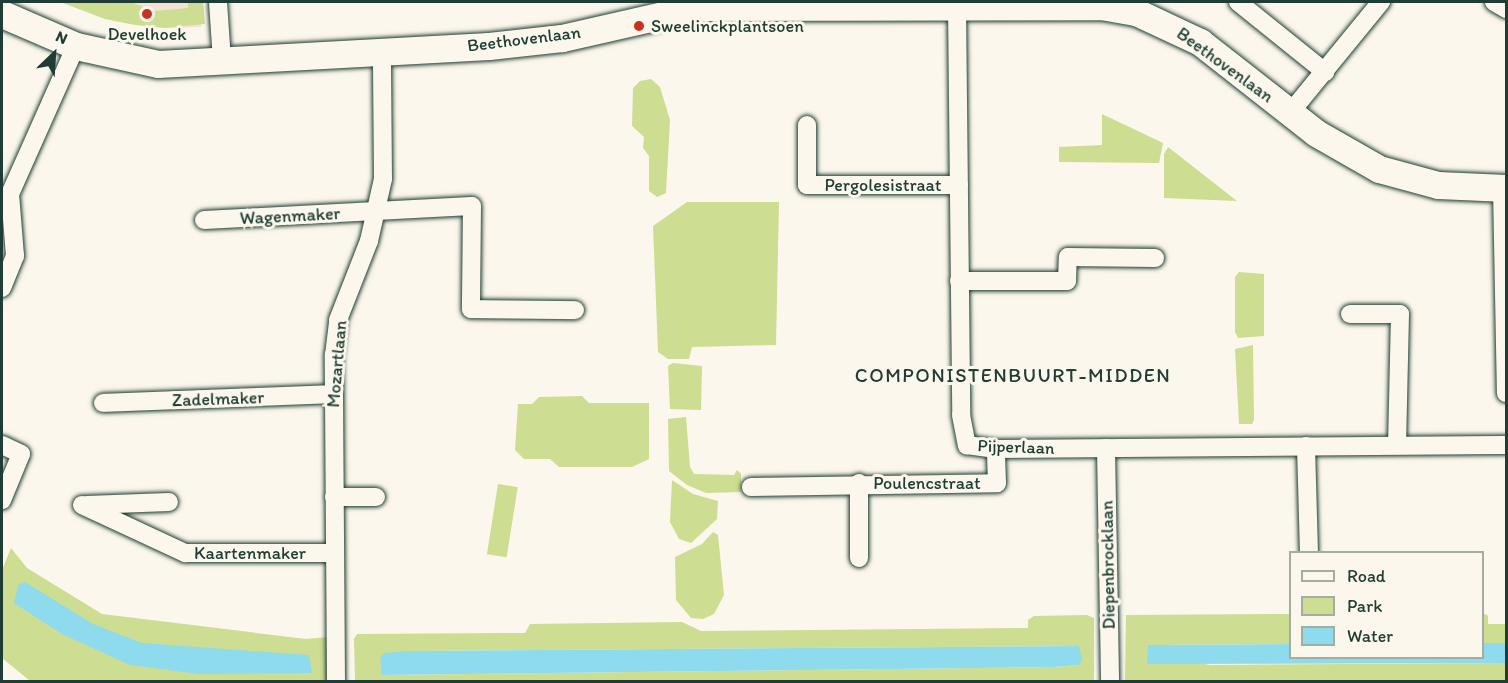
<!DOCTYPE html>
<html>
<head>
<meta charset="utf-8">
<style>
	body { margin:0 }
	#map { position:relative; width:1508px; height:683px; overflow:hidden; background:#fbf7ec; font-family:Itim,sans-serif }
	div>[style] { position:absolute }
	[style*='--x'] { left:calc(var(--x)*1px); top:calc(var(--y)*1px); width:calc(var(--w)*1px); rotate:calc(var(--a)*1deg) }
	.built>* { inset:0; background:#f5e2d4 }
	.green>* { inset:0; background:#cddd91; transform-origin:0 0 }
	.water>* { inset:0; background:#8edbee }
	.roads { filter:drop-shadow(0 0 2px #1f3d34) drop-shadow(0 0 2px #1f3d34) }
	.street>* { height:18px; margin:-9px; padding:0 9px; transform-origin:9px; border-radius:9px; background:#fbf7ec }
	.secondary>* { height:27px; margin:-13.5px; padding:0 13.5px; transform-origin:13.5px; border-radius:13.5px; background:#fbf7ec }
	.dots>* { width:16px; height:16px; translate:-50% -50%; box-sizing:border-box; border:3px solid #fbf7ec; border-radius:50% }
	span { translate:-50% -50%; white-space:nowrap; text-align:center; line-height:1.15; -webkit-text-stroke:6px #fbf7ec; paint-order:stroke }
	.poi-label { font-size:18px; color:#1f3d34 }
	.left { translate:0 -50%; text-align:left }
	.street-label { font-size:18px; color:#1f3d34 }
	.neighbourhood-label { font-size:20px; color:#1f3d34; letter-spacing:1.5px }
	.frame { position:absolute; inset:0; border:3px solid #1f3d34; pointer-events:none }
	.legend { position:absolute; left:1289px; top:551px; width:195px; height:108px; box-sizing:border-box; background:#fbf7ec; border:2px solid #a3ada2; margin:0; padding:8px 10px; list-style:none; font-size:18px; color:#1f3d34 }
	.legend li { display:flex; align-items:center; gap:12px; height:30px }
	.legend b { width:30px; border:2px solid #a3ada2 }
	.north { position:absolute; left:24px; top:24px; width:60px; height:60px; -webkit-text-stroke:4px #fbf7ec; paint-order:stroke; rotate:25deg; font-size:16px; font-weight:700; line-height:24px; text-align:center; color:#1f3d34 }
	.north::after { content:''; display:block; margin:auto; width:21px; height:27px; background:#1f3d34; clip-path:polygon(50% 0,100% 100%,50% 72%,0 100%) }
</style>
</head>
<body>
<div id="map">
	<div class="built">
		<i style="clip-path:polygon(203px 2px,201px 27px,165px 28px,114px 21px,63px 3px)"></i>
	</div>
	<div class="green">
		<i style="clip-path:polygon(131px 2px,143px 7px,144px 12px,188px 8px,188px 2px,203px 2px,205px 24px,165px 28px,135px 25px,105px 19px,63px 3px)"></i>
		<i style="clip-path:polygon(651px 79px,660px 87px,670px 120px,666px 193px,657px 197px,649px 191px,649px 156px,643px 148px,644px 137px,632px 126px,633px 88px,640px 81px)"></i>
		<i style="clip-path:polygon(1102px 114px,1163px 143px,1159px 163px,1059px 162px,1059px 147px,1102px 145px)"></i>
		<i style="clip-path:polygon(1168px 147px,1237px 201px,1164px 198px,1164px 154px)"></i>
		<i style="clip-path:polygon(687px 202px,779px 202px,776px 345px,692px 347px,689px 359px,668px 359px,658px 352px,653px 226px)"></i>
		<i style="clip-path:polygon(1239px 272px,1264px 274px,1264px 336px,1238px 338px,1235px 332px,1235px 277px)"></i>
		<i style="clip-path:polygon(1253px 345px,1254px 420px,1252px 424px,1239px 424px,1235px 349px)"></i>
		<i style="clip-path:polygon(673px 363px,702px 366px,701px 410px,670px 409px,668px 366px)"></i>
		<i style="clip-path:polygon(582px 396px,589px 403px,649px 403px,649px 459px,632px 467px,559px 467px,550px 459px,524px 459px,515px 450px,518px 404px,532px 404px,539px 397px)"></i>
		<i style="clip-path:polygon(686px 417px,690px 467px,694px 474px,734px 475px,737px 470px,741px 474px,741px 492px,706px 493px,687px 485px,669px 471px,668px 419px)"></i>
		<i style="clip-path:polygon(672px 480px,693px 494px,718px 501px,717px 519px,691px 543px,679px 539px,670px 522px)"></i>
		<i style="left:498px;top:484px;width:20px;height:71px;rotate:9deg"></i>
		<i style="clip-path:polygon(713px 532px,718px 535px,724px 595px,714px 614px,703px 619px,691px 618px,676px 600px,675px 557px,702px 544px)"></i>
		<i style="clip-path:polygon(11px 548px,27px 568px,102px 614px,306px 639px,328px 637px,328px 681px,30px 681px,2px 658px,2px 570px)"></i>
		<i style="clip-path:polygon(1482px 612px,1488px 616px,1488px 624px,1506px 624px,1506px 643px,1483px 643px)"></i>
		<i style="clip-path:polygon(1290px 614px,1290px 644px,1148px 645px,1148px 653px,1210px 665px,1506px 663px,1506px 681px,1125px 681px,1126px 615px)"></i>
		<i style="clip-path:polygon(evenodd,1087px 615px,1094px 618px,1094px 681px,355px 681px,354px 639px,357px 634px,525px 633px,530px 624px,682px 622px,701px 631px,1028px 628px,1028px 620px,1034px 616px,1087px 615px,1078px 646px,1079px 665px,1053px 667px,382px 675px,410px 651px,1078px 646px)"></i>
	</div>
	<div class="water">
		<i style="clip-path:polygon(25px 582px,93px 624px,142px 643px,309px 655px,312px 673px,199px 674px,130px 665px,62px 634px,14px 603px,18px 585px)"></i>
		<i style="clip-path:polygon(1483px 643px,1506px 643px,1506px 663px,1147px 664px,1148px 645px,1290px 644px,1290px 658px,1482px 658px)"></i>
		<i style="clip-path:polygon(1079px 646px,1082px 659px,1079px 665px,1053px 667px,382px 675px,380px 658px,384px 653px,410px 651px)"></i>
	</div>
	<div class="roads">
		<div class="street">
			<i style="--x:218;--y:2;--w:58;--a:86.1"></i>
			<i style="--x:1238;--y:2;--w:112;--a:38.8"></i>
			<i style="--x:1494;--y:2;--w:14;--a:30"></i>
			<i style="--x:957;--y:5;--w:410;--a:89.4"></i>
			<i style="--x:961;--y:415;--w:31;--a:79"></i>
			<i style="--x:967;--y:445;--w:29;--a:8"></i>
			<i style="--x:996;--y:449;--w:510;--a:-0.45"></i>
			<i style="--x:1290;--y:113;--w:144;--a:-50.7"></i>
			<i style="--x:807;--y:125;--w:60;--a:90"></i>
			<i style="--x:807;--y:185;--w:152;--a:0"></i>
			<i style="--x:1502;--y:188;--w:205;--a:88.9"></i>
			<i style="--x:204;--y:220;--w:268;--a:-3"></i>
			<i style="--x:472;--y:206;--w:103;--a:90.6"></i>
			<i style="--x:471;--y:309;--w:104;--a:0.6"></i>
			<i style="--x:959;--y:281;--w:108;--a:0"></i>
			<i style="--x:1067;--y:281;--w:24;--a:-88"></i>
			<i style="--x:1068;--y:257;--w:87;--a:0.7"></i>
			<i style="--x:2;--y:288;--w:35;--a:-68"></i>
			<i style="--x:15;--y:256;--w:62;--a:-94.6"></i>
			<i style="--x:10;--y:194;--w:162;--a:-66"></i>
			<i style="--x:1350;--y:314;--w:50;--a:0"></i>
			<i style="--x:1400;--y:314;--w:130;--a:91.3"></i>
			<i style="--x:103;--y:403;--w:230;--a:-2.2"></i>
			<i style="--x:2;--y:445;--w:21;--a:25"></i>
			<i style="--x:21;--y:454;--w:50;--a:112.4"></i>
			<i style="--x:1306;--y:446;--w:106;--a:88.4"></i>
			<i style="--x:1106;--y:448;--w:234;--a:89"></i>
			<i style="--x:859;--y:483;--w:75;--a:90"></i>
			<i style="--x:751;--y:487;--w:246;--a:-0.9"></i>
			<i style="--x:997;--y:483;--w:34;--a:-92"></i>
			<i style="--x:334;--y:497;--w:42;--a:0"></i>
			<i style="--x:82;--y:505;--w:114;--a:25"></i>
			<i style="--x:185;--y:553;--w:150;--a:0"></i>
			<i style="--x:87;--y:505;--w:82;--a:-2.1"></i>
			<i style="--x:336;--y:682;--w:327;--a:-90.4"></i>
			<i style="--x:334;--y:355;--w:35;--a:-83"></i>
			<i style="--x:338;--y:320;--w:85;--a:-68.6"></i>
			<i style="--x:369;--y:241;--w:64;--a:-77.3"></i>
			<i style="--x:383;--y:179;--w:127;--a:-90.5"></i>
		</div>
		<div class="secondary">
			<i style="--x:2;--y:14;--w:81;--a:23.4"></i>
			<i style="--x:76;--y:46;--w:84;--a:12.4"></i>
			<i style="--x:158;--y:64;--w:331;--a:-3.1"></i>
			<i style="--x:489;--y:46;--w:73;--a:-6.3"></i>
			<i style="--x:562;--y:38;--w:140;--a:-12.8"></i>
			<i style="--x:699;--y:7;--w:402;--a:-0.1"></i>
			<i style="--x:1101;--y:6;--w:36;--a:10"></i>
			<i style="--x:1136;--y:12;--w:71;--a:25.1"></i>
			<i style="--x:1200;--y:42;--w:147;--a:38.1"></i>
			<i style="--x:1316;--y:133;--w:73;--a:29.7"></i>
			<i style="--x:1379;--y:169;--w:61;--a:15.2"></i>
			<i style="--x:1438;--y:185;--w:68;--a:2.5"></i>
		</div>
	</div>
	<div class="dots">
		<i style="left:147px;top:14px;background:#c8321e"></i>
		<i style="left:639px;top:26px;background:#c8321e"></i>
	</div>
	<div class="poi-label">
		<span class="left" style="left:651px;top:26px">Sweelinckplantsoen</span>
		<span style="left:147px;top:34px">Develhoek</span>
	</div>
	<div class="street-label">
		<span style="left:524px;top:39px;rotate:-7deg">Beethovenlaan</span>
		<span style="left:1225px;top:65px;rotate:36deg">Beethovenlaan</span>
		<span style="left:883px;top:185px">Pergolesistraat</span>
		<span style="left:290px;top:216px;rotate:-3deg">Wagenmaker</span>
		<span style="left:337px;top:364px;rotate:-85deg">Mozartlaan</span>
		<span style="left:218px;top:399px;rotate:-2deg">Zadelmaker</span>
		<span style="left:1016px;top:447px;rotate:2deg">Pijperlaan</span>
		<span style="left:927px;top:483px">Poulencstraat</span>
		<span style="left:250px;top:553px">Kaartenmaker</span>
		<span style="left:1108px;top:565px;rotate:-91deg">Diepenbrocklaan</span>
	</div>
	<div class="neighbourhood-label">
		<span style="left:1013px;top:375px">COMPONISTENBUURT-MIDDEN</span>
	</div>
	<div class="frame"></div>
	<ul class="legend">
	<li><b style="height:8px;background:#fbf7ec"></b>Road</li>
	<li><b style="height:16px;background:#cddd91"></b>Park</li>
	<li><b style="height:16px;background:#8edbee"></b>Water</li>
	</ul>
	<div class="north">N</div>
</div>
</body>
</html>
